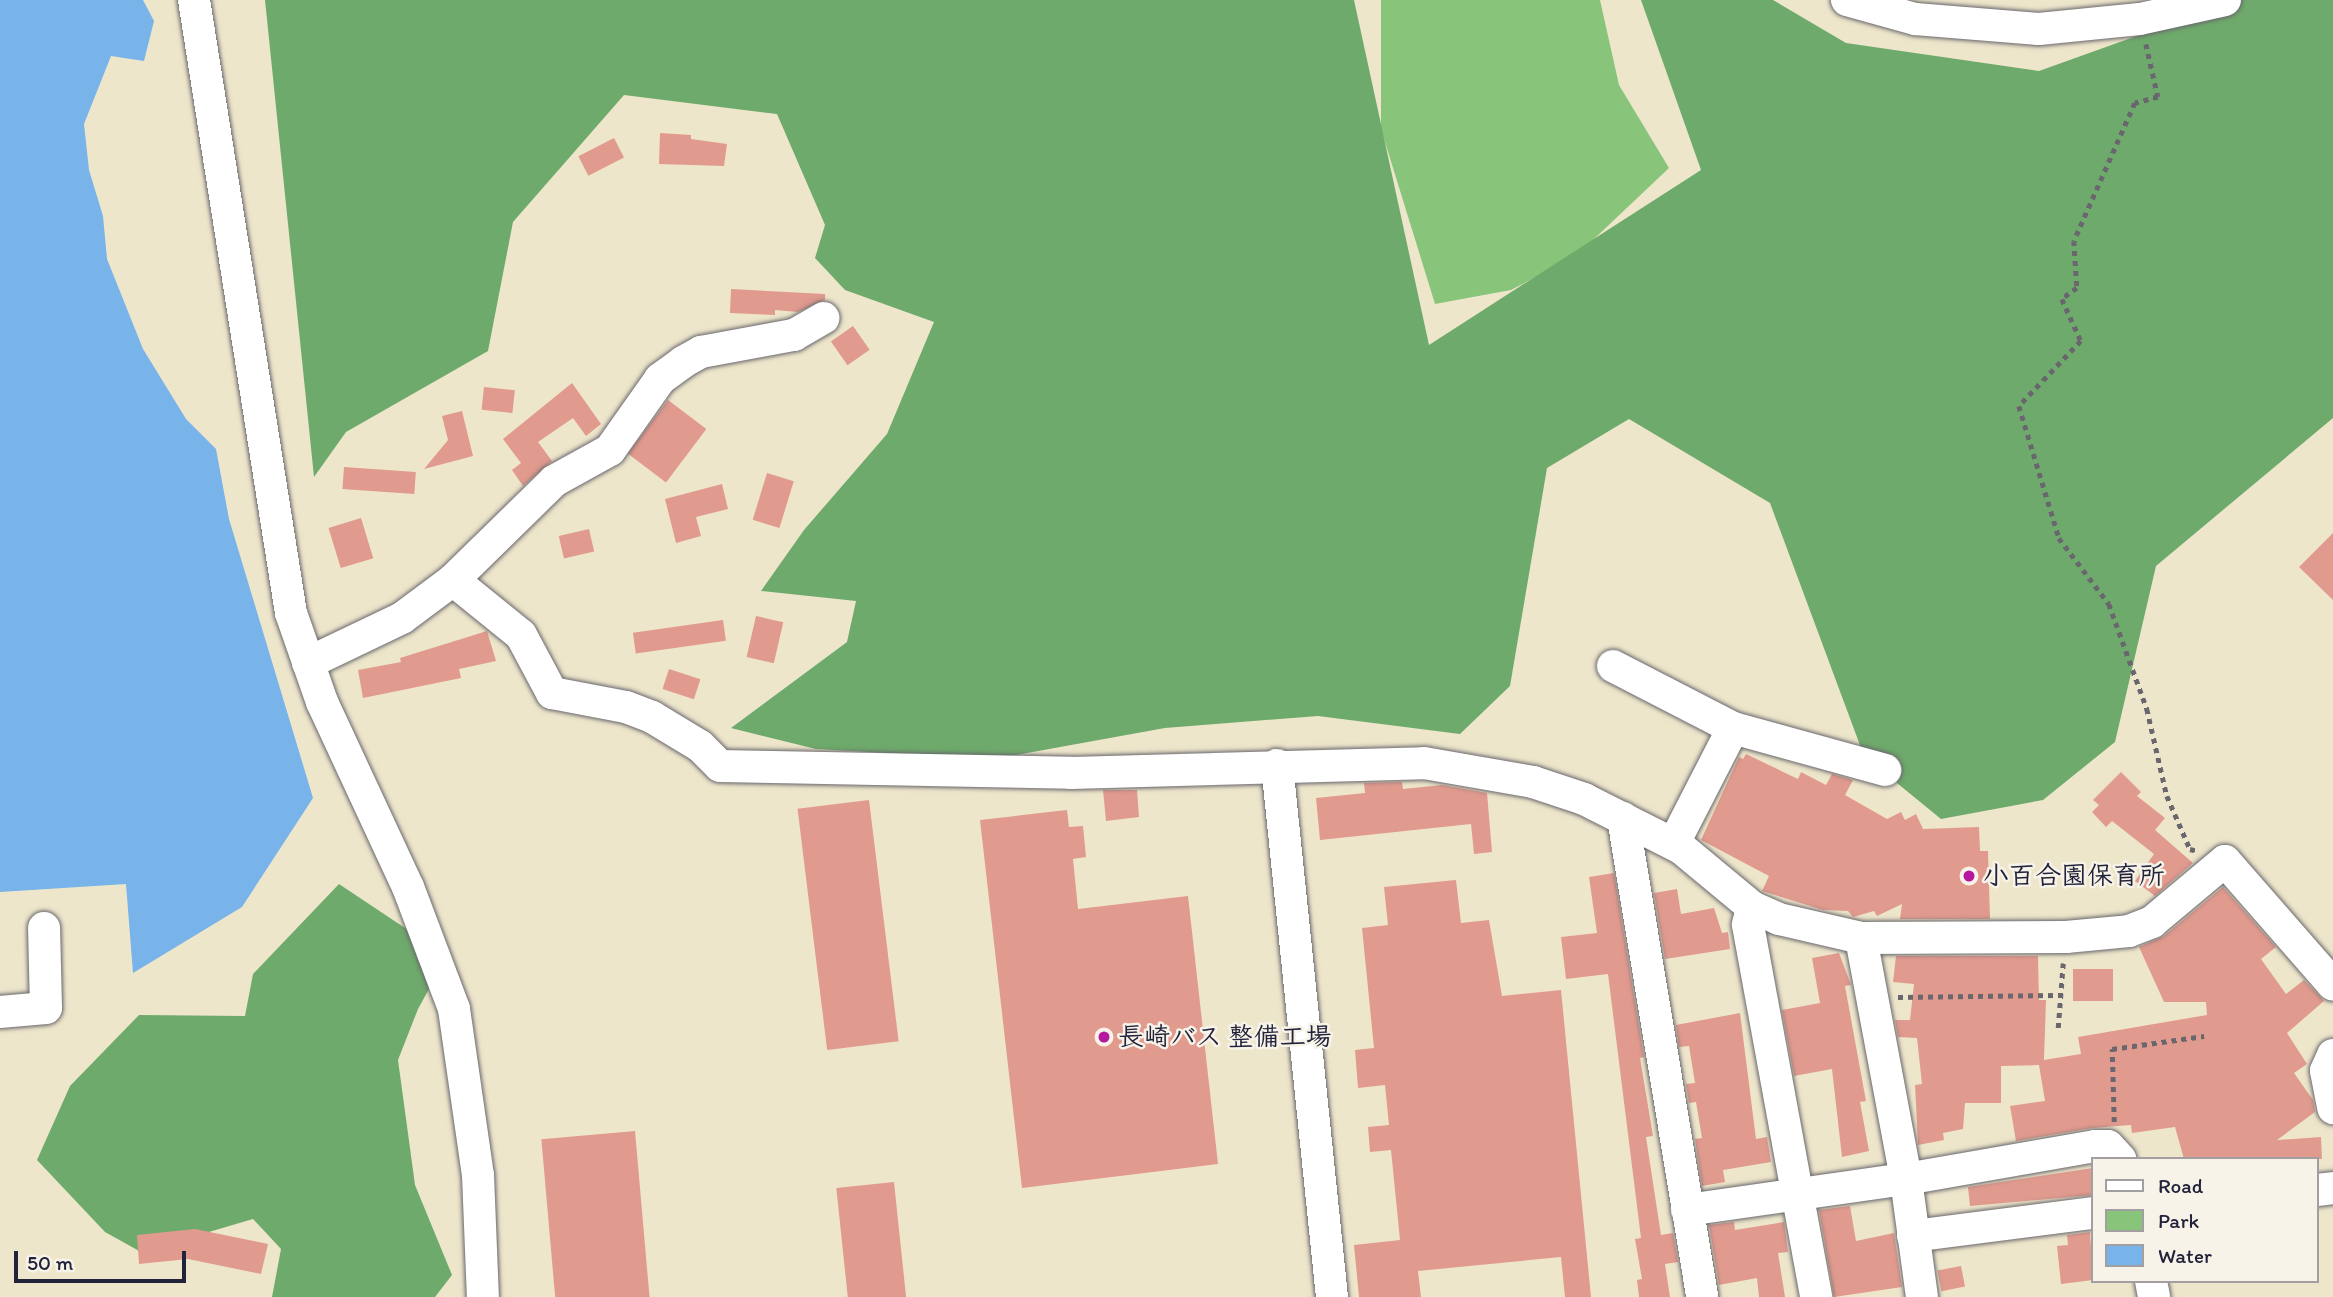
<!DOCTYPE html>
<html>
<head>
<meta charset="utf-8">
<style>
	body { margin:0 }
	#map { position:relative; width:2333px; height:1297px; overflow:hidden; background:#eee6cb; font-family:Itim,"Klee One",sans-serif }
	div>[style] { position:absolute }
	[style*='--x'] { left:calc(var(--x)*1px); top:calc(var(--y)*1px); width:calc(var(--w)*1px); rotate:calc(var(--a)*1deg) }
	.green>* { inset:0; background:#88c57b }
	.forest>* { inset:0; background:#6eaa6b }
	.water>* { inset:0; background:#78b3e9 }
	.building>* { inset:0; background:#e19a8e; transform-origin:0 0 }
	.path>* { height:4.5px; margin-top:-2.25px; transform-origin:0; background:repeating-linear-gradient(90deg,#69676d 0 5px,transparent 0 10px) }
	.roads { filter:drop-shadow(0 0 2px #69676d) drop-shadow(0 0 2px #69676d) }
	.minor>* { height:32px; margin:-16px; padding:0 16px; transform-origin:16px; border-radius:16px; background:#fff }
	.dots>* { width:19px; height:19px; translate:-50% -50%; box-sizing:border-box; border:4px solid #f7f3e8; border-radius:50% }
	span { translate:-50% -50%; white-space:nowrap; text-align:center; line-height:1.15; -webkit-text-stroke:5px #f7f3e8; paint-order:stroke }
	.poi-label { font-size:26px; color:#22223b; font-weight:700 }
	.left { translate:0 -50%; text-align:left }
	.legend { position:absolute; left:2091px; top:1157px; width:228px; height:126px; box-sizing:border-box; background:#f7f3e8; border:2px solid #a29fa3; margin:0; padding:9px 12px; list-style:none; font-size:21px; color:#22223b }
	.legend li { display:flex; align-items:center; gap:14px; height:35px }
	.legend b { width:35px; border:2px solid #a29fa3 }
	.scale { position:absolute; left:14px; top:1251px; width:172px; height:32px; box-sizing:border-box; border:4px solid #22223b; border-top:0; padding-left:9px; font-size:21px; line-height:24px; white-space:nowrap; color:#22223b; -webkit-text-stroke:5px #f7f3e8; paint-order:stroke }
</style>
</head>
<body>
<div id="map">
	<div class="green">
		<i style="clip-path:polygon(1381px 0,1600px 0,1619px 85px,1669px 168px,1576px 256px,1511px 290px,1435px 304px,1381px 129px)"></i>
	</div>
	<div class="forest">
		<i style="clip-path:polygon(265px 0,1354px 0,1429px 345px,1701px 170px,1641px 0,1773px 0,1846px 43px,2039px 71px,2237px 0,2333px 0,2333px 418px,2156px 566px,2115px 742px,2043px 800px,1941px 819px,1864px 756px,1770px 503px,1629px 419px,1547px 468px,1510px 686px,1460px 734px,1318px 716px,1165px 728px,994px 759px,816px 749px,731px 728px,847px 642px,856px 601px,761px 591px,804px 530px,887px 434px,934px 322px,845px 290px,815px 258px,825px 225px,777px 114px,624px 95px,513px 222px,488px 351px,346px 432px,314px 477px)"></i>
		<i style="clip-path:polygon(339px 884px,447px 956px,418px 1009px,398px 1060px,415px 1185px,452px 1275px,435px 1297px,272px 1297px,281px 1249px,253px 1219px,141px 1252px,105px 1232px,37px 1160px,70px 1086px,139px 1015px,245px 1016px,253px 974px)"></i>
	</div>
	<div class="water">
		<i style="clip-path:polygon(0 0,143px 0,154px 21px,144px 61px,111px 56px,84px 124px,89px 170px,103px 216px,107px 259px,143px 349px,186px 419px,216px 449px,229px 519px,313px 798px,242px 907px,133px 973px,126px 884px,0 892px)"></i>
	</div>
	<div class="building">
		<i style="clip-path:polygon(660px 133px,691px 135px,691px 139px,727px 144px,724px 166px,659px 164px)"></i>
		<i style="left:614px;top:138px;width:22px;height:40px;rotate:63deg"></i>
		<i style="clip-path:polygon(731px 289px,825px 294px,825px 300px,798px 312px,775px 310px,775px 315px,730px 313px)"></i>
		<i style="left:853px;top:326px;width:29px;height:27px;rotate:55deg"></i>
		<i style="clip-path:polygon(572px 383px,601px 424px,586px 436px,573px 418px,538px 442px,552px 461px,523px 486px,512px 470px,521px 463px,503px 439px)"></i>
		<i style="left:484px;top:387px;width:31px;height:23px;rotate:6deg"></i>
		<i style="left:668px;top:400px;width:48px;height:67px;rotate:37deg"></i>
		<i style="clip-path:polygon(462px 411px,473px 456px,424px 469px,448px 440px,442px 416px)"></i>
		<i style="left:344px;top:467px;width:72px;height:22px;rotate:4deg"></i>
		<i style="left:767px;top:473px;width:28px;height:49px;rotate:17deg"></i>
		<i style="clip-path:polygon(722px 484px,728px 509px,696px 517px,701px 536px,676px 543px,665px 499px)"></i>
		<i style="left:361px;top:518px;width:42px;height:34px;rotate:73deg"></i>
		<i style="left:589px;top:529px;width:23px;height:31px;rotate:77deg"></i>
		<i style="clip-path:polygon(2333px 533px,2333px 600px,2299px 567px)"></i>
		<i style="left:756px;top:616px;width:28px;height:42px;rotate:13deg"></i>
		<i style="left:723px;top:620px;width:21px;height:91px;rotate:82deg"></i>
		<i style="clip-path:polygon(487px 631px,496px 661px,459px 669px,461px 678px,363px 698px,358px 670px,401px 662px,400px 658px)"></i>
		<i style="left:669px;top:669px;width:33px;height:21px;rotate:18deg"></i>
		<i style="clip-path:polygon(1746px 754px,1798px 779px,1801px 772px,1826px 785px,1832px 774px,1853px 780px,1845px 795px,1887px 819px,1901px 812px,1905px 820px,1916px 814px,1923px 829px,1979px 827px,1980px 851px,1988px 851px,1990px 919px,1900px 919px,1902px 904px,1877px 916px,1874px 911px,1853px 917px,1848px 911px,1823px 910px,1762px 891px,1769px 876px,1701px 840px,1739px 757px,1743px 759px)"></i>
		<i style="clip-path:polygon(2121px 772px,2141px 792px,2137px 796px,2165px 818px,2155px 830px,2193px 863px,2155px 896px,2135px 881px,2154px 854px,2112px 821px,2106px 827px,2092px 812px,2099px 805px,2093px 800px)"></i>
		<i style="clip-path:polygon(1402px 782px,1403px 789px,1442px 785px,1487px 793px,1492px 852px,1474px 854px,1471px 824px,1320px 840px,1316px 798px,1365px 793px,1364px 783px)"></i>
		<i style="clip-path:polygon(1103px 790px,1137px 790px,1139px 817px,1106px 821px)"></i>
		<i style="left:869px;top:800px;width:243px;height:72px;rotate:83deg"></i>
		<i style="clip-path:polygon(1067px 810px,1069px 827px,1083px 826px,1086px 857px,1073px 859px,1078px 909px,1188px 896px,1218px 1164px,1022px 1188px,980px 820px)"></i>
		<i style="clip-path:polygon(1614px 873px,1644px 1057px,1640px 1058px,1653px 1136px,1646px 1137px,1661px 1235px,1673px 1233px,1678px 1262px,1665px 1264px,1670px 1297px,1639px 1297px,1637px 1280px,1642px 1279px,1635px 1239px,1641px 1238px,1608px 974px,1566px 979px,1561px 937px,1597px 933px,1589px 877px)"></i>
		<i style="clip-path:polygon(1456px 880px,1461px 923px,1489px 920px,1502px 996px,1561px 990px,1591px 1297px,1565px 1297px,1561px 1257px,1418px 1271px,1421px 1297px,1359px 1297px,1354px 1245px,1400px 1240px,1391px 1150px,1370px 1152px,1368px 1127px,1389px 1125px,1385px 1085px,1358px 1088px,1355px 1050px,1374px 1048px,1362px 928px,1388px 925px,1384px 887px)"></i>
		<i style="clip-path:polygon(2223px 887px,2276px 947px,2261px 959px,2286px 994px,2304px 980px,2324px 1001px,2287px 1033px,2307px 1064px,2294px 1073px,2313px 1100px,2315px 1112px,2277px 1140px,2321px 1137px,2322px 1159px,2184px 1159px,2175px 1127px,2132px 1133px,2131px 1125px,2092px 1128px,2016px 1141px,2010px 1106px,2045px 1101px,2039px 1065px,2001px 1066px,2001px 1103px,1965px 1103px,1963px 1129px,1943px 1133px,1944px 1140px,1918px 1145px,1915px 1085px,1922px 1084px,1917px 1038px,1898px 1037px,1895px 1020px,1910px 1020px,1914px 984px,1893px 982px,1896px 956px,2038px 956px,2039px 1000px,2046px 1000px,2044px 1060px,2081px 1054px,2078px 1037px,2207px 1015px,2206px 1002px,2164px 1002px,2139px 947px,2164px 936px)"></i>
		<i style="clip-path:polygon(1677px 889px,1681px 914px,1714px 908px,1722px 933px,1728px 932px,1730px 949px,1665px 959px,1654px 893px)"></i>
		<i style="clip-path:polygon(1839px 953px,1851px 985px,1845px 986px,1866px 1101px,1860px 1102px,1869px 1151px,1842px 1157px,1832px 1069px,1794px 1076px,1782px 1010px,1820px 1003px,1812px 958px)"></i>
		<i style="left:2073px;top:969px;width:40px;height:32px"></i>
		<i style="clip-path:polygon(1740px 1013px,1756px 1139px,1767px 1137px,1771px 1162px,1723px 1170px,1725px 1182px,1702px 1186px,1695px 1139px,1702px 1138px,1696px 1102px,1689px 1103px,1686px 1084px,1695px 1083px,1689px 1046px,1679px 1047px,1676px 1025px)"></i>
		<i style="left:635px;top:1131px;width:167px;height:94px;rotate:85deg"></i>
		<i style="clip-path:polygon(2093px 1168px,2093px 1195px,1970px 1206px,1968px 1187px)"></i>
		<i style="left:894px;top:1182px;width:116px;height:58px;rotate:84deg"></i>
		<i style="clip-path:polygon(1850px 1206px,1856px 1241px,1894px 1233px,1902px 1287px,1834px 1297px,1819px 1210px)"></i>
		<i style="clip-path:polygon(1734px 1222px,1735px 1230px,1784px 1222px,1788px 1252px,1778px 1253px,1785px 1297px,1759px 1297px,1757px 1278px,1719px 1285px,1709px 1225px)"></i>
		<i style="clip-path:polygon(195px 1229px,268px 1244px,261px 1274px,188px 1259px,139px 1264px,137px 1235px)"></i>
		<i style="clip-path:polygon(2090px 1232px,2093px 1280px,2061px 1284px,2057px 1246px,2068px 1245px,2067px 1235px)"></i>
		<i style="left:1961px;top:1266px;width:21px;height:24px;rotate:79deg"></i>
	</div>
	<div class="path">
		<i style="--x:2146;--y:44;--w:54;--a:77.2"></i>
		<i style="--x:2158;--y:97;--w:24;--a:165"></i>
		<i style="--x:2135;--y:103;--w:151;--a:113.8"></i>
		<i style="--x:2074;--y:241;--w:47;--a:86.3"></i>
		<i style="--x:2077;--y:288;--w:19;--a:144"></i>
		<i style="--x:2062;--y:299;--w:46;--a:65.7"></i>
		<i style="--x:2081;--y:341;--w:90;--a:133.6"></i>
		<i style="--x:2019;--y:406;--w:138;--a:73.1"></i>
		<i style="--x:2059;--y:538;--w:83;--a:52.9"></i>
		<i style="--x:2109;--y:604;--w:112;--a:70.1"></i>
		<i style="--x:2147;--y:709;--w:89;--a:77.1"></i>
		<i style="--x:2167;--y:796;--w:58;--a:66.5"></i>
		<i style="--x:2190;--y:849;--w:8;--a:14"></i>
		<i style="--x:1898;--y:997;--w:163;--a:-0.7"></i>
		<i style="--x:2058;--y:1028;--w:65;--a:-85.6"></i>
		<i style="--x:2114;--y:1122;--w:73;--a:-91.6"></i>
		<i style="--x:2112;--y:1049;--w:93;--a:-8"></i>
	</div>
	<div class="roads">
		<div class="minor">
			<i style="--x:194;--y:0;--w:621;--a:81.01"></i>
			<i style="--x:291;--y:613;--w:94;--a:70.8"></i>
			<i style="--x:322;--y:702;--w:204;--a:65.1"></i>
			<i style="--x:408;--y:887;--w:130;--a:69.3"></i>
			<i style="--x:454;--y:1009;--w:168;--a:81.8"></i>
			<i style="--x:478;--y:1175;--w:122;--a:87.7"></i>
			<i style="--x:1847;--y:0;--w:71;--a:15.6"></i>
			<i style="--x:1915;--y:19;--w:124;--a:4.6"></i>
			<i style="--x:2039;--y:29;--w:101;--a:-5.7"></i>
			<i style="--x:2140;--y:19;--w:87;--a:-12.6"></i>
			<i style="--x:453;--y:580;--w:87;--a:39"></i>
			<i style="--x:521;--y:635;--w:66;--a:61.9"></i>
			<i style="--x:552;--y:693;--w:75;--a:10.7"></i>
			<i style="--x:626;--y:707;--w:28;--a:21"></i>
			<i style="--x:652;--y:717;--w:56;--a:31.1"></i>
			<i style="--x:700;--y:746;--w:28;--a:45"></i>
			<i style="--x:720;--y:766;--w:351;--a:1.1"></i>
			<i style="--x:1071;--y:773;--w:353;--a:-1.6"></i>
			<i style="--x:1424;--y:763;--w:111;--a:9.9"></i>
			<i style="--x:1533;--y:782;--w:54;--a:18.4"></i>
			<i style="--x:1584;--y:799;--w:109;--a:26.8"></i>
			<i style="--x:1681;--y:848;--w:92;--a:39.7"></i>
			<i style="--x:1752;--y:907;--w:30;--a:24"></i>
			<i style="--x:1779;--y:919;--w:84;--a:13"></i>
			<i style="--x:1861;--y:938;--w:205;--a:-0.3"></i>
			<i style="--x:2066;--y:937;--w:63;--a:-5.4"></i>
			<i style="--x:2129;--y:931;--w:25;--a:-21"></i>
			<i style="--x:2152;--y:922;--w:95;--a:-39.9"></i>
			<i style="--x:2225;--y:861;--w:164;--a:48.9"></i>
			<i style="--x:308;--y:663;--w:104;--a:-25.6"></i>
			<i style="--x:402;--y:618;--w:64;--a:-36.7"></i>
			<i style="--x:453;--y:580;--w:141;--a:-44.4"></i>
			<i style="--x:554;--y:481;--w:64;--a:-29"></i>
			<i style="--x:610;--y:450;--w:87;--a:-54.8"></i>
			<i style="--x:660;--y:379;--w:29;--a:-36"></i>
			<i style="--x:683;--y:362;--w:21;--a:-29"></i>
			<i style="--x:701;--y:352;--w:95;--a:-10.4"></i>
			<i style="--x:794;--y:335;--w:34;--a:-30"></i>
			<i style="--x:1613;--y:666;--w:135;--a:27.3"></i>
			<i style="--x:1733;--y:728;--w:158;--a:15.4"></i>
			<i style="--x:1277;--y:765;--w:535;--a:84.1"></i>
			<i style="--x:1623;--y:818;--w:485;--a:80.6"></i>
			<i style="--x:1674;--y:843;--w:129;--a:-62.8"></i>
			<i style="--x:1752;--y:907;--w:18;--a:103"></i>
			<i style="--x:1748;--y:925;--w:378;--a:79.6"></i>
			<i style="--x:1861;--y:938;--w:245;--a:79.4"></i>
			<i style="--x:1906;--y:1179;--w:119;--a:82.3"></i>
			<i style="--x:0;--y:1012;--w:46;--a:-5"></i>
			<i style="--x:46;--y:1008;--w:80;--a:-91.4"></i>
			<i style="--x:2333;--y:1055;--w:17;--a:114"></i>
			<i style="--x:2326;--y:1071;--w:38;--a:79"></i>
			<i style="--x:2317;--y:1190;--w:16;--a:-7"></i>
			<i style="--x:1687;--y:1210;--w:221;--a:-8.1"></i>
			<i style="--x:1906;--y:1179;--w:192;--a:-9.9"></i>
			<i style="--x:2095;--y:1146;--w:13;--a:0"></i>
			<i style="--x:2108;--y:1146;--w:18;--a:47"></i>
			<i style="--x:1913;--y:1236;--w:181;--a:-7.3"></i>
			<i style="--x:2151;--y:1281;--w:16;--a:79"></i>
		</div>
	</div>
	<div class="dots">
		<i style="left:1969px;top:876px;background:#b5179e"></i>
		<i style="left:1104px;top:1037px;background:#b5179e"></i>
	</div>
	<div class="poi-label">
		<span class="left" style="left:1983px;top:876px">小百合園保育所</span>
		<span class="left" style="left:1118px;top:1037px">長崎バス 整備工場</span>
	</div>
	<ul class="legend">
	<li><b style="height:9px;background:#fff"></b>Road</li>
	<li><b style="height:19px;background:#88c57b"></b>Park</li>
	<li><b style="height:19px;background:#78b3e9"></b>Water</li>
	</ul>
	<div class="scale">50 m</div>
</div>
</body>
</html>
